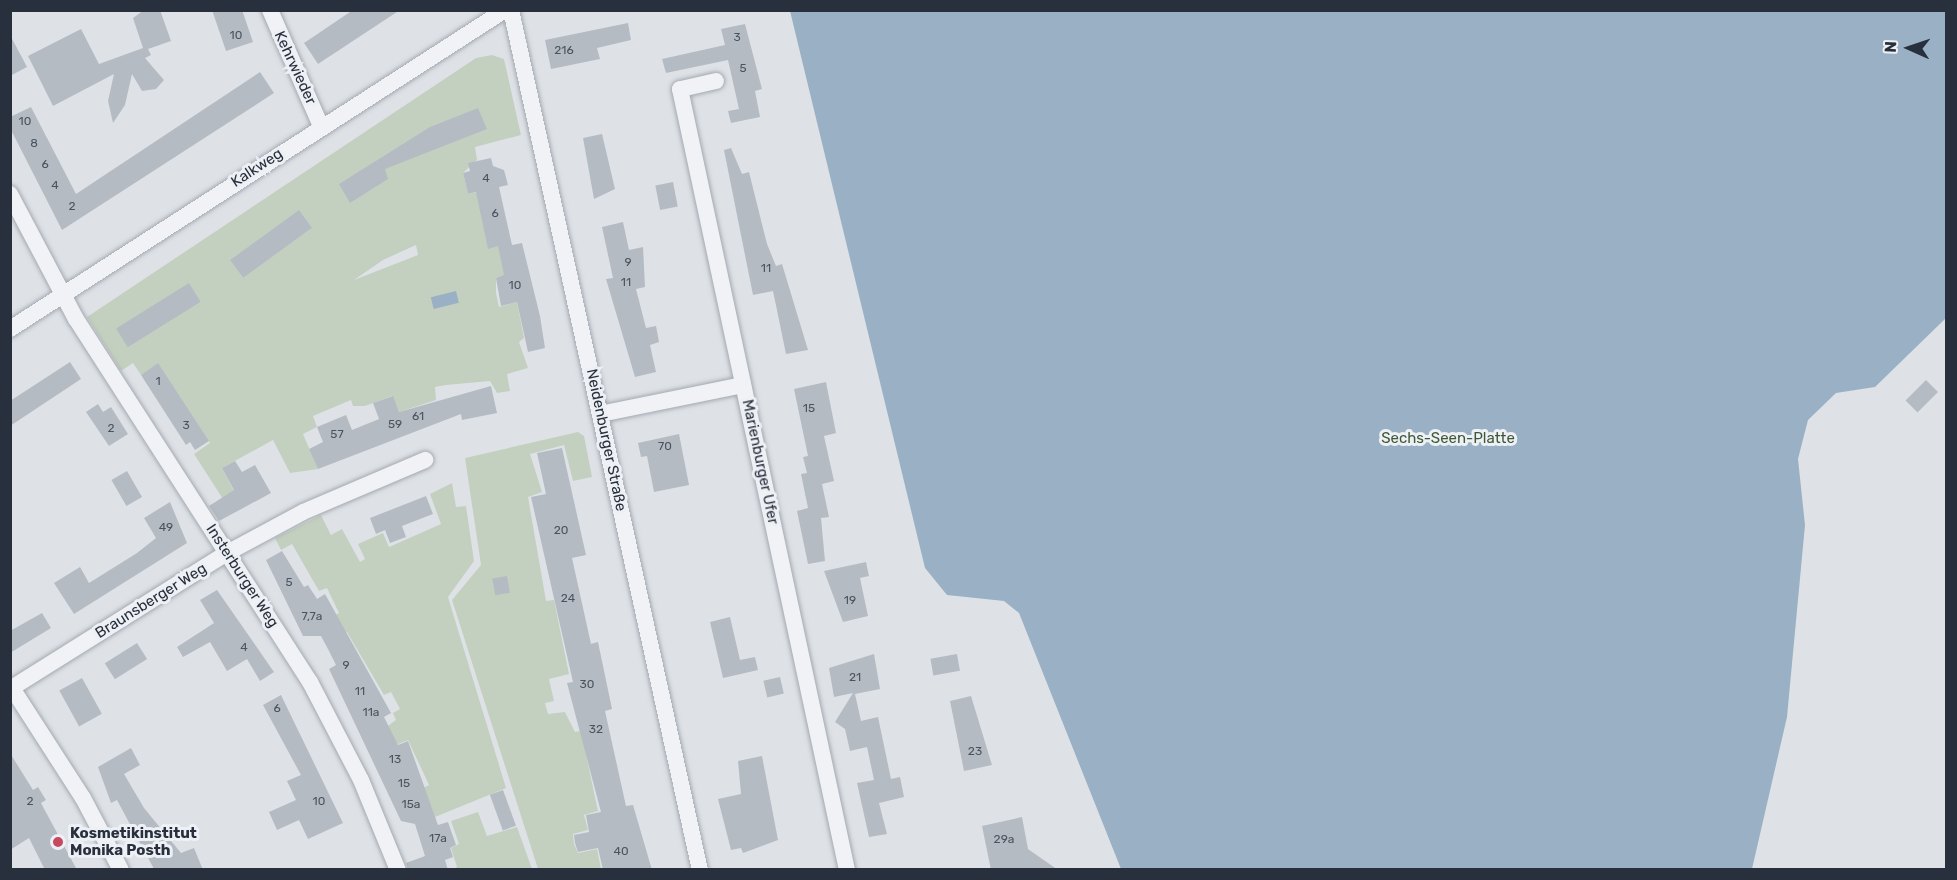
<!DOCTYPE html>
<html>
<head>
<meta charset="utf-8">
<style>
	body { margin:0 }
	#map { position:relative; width:1957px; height:880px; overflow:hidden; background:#dee2e7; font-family:Rubik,sans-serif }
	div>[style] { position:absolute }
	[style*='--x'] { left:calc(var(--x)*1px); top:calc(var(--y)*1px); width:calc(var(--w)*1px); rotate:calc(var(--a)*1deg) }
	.green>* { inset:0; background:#c4d0bf }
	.water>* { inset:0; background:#9ab1c5; transform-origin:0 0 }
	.building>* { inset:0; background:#b5bbc3; transform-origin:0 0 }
	.roads { filter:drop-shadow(0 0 2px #a4a9b1) drop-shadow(0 0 2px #a4a9b1) }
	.street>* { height:16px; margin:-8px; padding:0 8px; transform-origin:8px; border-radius:8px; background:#f0f2f5 }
	.dots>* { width:16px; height:16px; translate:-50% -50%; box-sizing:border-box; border:3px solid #edf0f4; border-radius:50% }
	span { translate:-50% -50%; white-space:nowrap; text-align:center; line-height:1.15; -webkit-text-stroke:6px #edf0f4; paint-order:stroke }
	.number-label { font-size:12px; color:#4b535e }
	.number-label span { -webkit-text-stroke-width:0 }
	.street-label { font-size:15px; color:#28303d }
	.park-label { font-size:15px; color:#3e5736 }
	.poi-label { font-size:15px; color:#28303d; font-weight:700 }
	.left { translate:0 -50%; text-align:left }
	.frame { position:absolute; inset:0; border:12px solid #28303d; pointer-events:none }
	.north { position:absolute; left:1879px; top:18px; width:60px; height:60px; -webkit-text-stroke:4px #edf0f4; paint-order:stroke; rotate:273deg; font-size:16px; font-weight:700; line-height:24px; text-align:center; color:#28303d }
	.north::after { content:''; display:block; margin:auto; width:21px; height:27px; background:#28303d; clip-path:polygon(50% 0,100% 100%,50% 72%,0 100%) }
</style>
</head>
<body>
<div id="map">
	<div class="green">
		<i style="clip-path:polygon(evenodd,492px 55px,504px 59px,521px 135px,475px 147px,477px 160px,463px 173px,468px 194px,478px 192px,484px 228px,507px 223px,507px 275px,496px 278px,496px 293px,499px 307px,517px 302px,524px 338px,519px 342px,528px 368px,507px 374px,510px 391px,497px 393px,490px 381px,446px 385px,435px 387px,436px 400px,399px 412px,392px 396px,365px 406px,353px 406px,351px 400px,313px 416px,317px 427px,303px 434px,318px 469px,290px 473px,273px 440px,222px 468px,243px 508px,232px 513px,194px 454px,210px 443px,158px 364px,141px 375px,133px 363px,121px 371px,87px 317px,476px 58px,492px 55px,416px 245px,418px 255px,354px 280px,383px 260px,416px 245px)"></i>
		<i style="clip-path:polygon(578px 432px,584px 436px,592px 477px,573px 481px,564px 445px,530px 454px,542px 492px,528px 497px,546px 601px,554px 600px,569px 674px,549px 679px,554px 701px,545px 703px,548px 714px,565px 712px,575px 732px,581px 731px,598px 811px,584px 815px,588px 830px,573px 834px,574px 844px,578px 853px,597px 849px,601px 869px,538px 869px,452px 600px,481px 565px,465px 458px)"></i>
		<i style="clip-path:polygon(452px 483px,456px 507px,466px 506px,474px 561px,448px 597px,506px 788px,435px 817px,423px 788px,429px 785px,408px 740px,391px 747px,382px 730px,396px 720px,393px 713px,400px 709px,391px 692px,384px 695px,347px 632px,338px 636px,329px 618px,339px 613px,327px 588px,319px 591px,292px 544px,281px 550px,275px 538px,321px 515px,331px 535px,342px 529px,360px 562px,365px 559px,358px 544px,383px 533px,389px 547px,441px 524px,430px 494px)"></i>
		<i style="clip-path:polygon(478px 812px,487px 836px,517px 827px,532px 869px,453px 869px,457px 867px,451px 848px,459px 844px,451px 821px)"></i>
	</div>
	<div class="water">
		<i style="clip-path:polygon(790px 11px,1946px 11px,1946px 318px,1875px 387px,1836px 393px,1808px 420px,1798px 459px,1805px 525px,1787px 717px,1752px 869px,1121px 869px,1019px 613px,1004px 601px,947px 595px,925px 568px)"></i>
		<i style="left:456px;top:291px;width:12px;height:26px;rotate:76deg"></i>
	</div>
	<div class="building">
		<i style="clip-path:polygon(144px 10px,160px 10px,171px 41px,148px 49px,151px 55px,145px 58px,164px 80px,156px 89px,142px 91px,132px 74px,125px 105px,113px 123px,108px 101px,114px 74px,53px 106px,28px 56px,81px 29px,99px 64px,143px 48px,133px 18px)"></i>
		<i style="clip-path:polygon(212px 10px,242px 10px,253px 42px,226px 51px)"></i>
		<i style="clip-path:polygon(353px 10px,400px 10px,318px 64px,304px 43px)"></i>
		<i style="clip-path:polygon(628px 23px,631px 40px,597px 48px,600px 59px,551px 69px,545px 40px)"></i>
		<i style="clip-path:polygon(745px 24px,762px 89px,755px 91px,760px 117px,731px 123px,728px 111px,739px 109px,728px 60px,666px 73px,662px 59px,725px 45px,721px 29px)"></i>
		<i style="clip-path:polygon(10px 35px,27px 67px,10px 76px)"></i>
		<i style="clip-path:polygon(260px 72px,274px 93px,62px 230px,10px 128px,10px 117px,31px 107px,76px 194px)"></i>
		<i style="clip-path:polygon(478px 108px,487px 129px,385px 169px,388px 179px,350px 203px,339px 184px,430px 127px)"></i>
		<i style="clip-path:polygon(602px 134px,615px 189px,594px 199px,583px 138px)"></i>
		<i style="clip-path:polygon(731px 148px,742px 174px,749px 172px,767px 244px,776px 266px,782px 264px,808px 350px,786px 354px,773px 291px,753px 295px,724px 150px)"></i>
		<i style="clip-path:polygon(491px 158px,493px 166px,504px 170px,508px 185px,499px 187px,512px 245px,522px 243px,540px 316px,545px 348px,528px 352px,517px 302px,501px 306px,496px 278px,504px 275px,498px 246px,488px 249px,476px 192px,468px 194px,463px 173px,470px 171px,468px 163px)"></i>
		<i style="left:673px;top:182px;width:25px;height:18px;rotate:79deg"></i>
		<i style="left:299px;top:210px;width:22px;height:85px;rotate:54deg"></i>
		<i style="clip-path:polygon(623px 222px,629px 250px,643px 247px,645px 287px,636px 289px,646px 328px,656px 326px,659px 342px,650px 345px,656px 372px,635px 377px,606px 279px,613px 278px,602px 227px)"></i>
		<i style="left:189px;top:283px;width:22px;height:86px;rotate:58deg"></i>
		<i style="clip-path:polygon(70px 362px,81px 379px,10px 426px,10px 401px)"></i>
		<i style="clip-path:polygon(158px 363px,209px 441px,195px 450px,190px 442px,186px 445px,141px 375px)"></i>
		<i style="left:1926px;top:380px;width:17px;height:29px;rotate:45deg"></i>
		<i style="clip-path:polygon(826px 382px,836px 433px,824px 436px,834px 481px,822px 484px,829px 517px,821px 518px,825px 561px,808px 564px,797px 511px,808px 508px,801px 474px,807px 473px,803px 457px,808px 456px,794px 389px)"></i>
		<i style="clip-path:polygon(491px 386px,497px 413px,462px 420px,461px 414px,318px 469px,309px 449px,323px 442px,317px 427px,346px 415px,352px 430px,379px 419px,373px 403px,393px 396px,399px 412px)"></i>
		<i style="clip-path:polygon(98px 404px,103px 412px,111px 407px,128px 434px,109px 446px,86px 412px)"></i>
		<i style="clip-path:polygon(679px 434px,689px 485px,654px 492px,647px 456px,641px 457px,638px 443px)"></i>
		<i style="clip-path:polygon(562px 448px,586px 555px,572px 558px,591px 644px,598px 642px,612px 709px,605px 711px,626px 806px,633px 805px,652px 870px,603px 870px,598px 848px,578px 852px,575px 843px,574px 835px,589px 832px,586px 815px,601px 812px,567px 683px,573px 682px,531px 497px,546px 494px,537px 453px)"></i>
		<i style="clip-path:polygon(235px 461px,242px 472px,255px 465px,271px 493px,219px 521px,209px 506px,234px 490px,222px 468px)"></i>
		<i style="left:127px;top:471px;width:30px;height:18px;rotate:60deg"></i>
		<i style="clip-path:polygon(426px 496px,433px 514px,402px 526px,406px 537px,390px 543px,385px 530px,376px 534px,370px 518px)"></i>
		<i style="clip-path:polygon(170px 502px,187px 543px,74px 614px,54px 583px,80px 567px,89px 583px,137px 553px,156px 538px,144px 518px)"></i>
		<i style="clip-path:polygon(282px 551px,304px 587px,308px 585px,317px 599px,325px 594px,391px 713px,384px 717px,398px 745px,408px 741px,438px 825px,448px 822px,456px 845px,450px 848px,453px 857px,445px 860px,448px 870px,408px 870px,406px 863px,425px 856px,415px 824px,401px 821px,329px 669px,336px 665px,329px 651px,321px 636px,303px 636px,266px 560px)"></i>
		<i style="clip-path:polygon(866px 562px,869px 576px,860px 578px,868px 616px,843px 622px,824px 571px)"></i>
		<i style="left:507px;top:576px;width:17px;height:15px;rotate:80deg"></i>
		<i style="clip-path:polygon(217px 590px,274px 672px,260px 681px,247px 659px,227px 671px,210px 642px,183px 657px,177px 647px,214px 623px,200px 600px)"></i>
		<i style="clip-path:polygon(42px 613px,51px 628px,10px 653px,10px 631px)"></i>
		<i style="clip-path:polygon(730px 617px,740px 660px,755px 657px,758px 670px,723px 678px,710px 622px)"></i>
		<i style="left:137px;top:643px;width:19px;height:38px;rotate:58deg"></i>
		<i style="clip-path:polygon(874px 654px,880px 689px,855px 694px,861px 721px,878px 717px,891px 779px,900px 777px,904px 797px,879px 803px,887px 834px,869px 837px,857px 783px,874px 780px,867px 747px,850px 751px,845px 729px,835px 722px,853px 693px,834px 697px,829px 668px)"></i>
		<i style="left:957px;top:654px;width:17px;height:27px;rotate:80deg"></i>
		<i style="left:780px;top:677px;width:17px;height:17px;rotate:77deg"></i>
		<i style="left:82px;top:678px;width:41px;height:26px;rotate:61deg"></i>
		<i style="clip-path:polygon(281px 695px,343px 823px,308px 839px,299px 820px,277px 830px,269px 812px,296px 800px,287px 781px,301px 775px,263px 705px)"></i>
		<i style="clip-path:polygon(971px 696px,992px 765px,964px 771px,950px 701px)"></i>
		<i style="clip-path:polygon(131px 748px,140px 765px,124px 774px,144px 808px,181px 853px,194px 848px,203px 870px,154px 869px,117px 800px,111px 803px,98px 767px)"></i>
		<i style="clip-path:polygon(10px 753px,33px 790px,38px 787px,46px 800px,41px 803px,77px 870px,45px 870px,29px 838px,10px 850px)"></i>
		<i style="clip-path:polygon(762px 756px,778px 840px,743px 853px,741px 848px,731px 850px,718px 799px,741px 794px,738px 761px)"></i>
		<i style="left:503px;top:790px;width:38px;height:14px;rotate:70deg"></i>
		<i style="clip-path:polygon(1022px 817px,1028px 849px,1058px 870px,991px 870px,982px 826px)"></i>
	</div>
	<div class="roads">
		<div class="street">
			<i style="--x:270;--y:10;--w:127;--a:66.3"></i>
			<i style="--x:511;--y:10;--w:881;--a:77.61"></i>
			<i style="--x:716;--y:81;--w:37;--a:167"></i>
			<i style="--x:680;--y:89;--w:799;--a:77.93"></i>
			<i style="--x:10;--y:194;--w:141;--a:62.2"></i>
			<i style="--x:76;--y:319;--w:432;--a:57.2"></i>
			<i style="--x:310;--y:682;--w:110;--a:62.5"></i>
			<i style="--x:361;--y:780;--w:97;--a:67.7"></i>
			<i style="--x:10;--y:329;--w:589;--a:-32.8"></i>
			<i style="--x:600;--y:414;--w:146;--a:-11.5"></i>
			<i style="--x:12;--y:688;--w:131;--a:57.2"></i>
			<i style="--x:83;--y:798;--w:81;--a:62.2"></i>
			<i style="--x:10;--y:689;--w:256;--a:-32.1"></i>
			<i style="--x:227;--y:553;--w:86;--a:-28.3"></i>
			<i style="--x:303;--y:512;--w:133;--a:-23.1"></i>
		</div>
	</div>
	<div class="dots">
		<i style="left:58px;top:842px;background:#c74861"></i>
	</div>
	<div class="number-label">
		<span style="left:236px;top:36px">10</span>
		<span style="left:737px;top:38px">3</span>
		<span style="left:564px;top:51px">216</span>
		<span style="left:743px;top:69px">5</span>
		<span style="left:25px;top:122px">10</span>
		<span style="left:34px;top:144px">8</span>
		<span style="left:45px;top:165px">6</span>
		<span style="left:486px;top:179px">4</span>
		<span style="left:55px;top:186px">4</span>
		<span style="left:72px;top:207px">2</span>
		<span style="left:495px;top:214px">6</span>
		<span style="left:628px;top:263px">9</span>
		<span style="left:766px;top:269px">11</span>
		<span style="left:626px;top:283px">11</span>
		<span style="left:515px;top:286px">10</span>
		<span style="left:158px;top:382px">1</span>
		<span style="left:809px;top:409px">15</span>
		<span style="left:418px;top:417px">61</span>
		<span style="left:395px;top:425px">59</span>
		<span style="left:186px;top:426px">3</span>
		<span style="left:111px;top:429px">2</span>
		<span style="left:337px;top:435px">57</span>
		<span style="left:665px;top:447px">70</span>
		<span style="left:166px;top:528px">49</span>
		<span style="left:561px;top:531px">20</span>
		<span style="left:289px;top:583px">5</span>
		<span style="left:568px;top:599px">24</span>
		<span style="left:850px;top:601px">19</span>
		<span style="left:312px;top:617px">7,7a</span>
		<span style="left:244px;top:648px">4</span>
		<span style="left:346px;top:666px">9</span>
		<span style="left:855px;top:678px">21</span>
		<span style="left:587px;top:685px">30</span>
		<span style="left:360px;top:692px">11</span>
		<span style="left:277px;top:709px">6</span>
		<span style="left:371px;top:713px">11a</span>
		<span style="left:596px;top:730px">32</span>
		<span style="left:975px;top:752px">23</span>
		<span style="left:395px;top:760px">13</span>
		<span style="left:404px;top:784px">15</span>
		<span style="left:30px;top:802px">2</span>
		<span style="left:319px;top:802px">10</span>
		<span style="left:411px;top:805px">15a</span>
		<span style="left:438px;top:839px">17a</span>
		<span style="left:1004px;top:840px">29a</span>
		<span style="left:621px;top:852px">40</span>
	</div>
	<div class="street-label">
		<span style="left:295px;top:68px;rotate:65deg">Kehrwieder</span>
		<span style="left:257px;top:168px;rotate:-33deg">Kalkweg</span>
		<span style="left:606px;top:440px;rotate:78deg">Neidenburger Straße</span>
		<span style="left:760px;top:462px;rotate:78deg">Marienburger Ufer</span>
		<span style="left:242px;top:576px;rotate:57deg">Insterburger Weg</span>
		<span style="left:151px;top:601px;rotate:-32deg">Braunsberger Weg</span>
	</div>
	<div class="park-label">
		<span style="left:1448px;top:439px">Sechs-Seen-Platte</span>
	</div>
	<div class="poi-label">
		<span class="left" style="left:70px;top:842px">Kosmetikinstitut<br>Monika Posth</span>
	</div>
	<div class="frame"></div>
	<div class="north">N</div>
</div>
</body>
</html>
